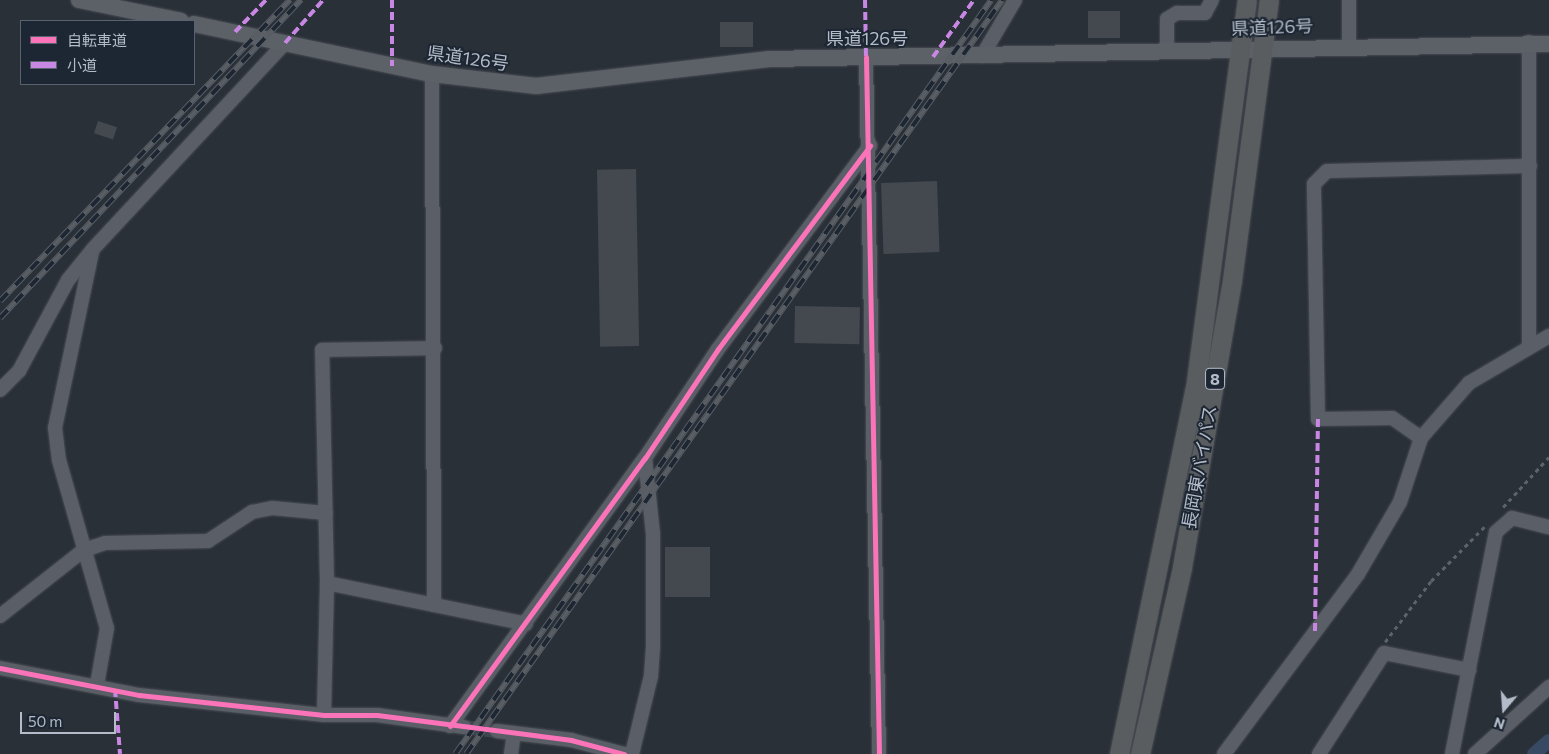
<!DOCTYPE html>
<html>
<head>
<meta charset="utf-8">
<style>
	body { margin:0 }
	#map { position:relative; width:1549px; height:754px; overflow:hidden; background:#2a3038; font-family:Commissioner,"Noto Sans JP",sans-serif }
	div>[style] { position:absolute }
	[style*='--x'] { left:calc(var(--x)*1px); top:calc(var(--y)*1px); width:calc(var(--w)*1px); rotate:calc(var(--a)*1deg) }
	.canal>* { height:14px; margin:-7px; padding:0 7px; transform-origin:7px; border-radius:7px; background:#384963 }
	.building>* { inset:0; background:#444950; transform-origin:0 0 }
	.minor-tunnel>* { height:14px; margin-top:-7px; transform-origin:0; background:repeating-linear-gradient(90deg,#3f454e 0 14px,transparent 0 21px) }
	.path>* { height:2.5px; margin-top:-1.25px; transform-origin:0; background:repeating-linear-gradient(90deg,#5d636a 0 4px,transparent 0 8px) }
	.roads { filter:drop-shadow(0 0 1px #484c53) drop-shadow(0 0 1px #484c53) }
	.minor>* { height:14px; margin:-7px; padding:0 7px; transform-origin:7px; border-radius:7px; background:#5a5e66 }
	.major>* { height:16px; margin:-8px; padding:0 8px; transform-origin:8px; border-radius:8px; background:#5c6168 }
	.highway>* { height:19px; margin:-9.5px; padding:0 9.5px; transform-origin:9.5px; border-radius:9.5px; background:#5a5d60 }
	.rail>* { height:5.5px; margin-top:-2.75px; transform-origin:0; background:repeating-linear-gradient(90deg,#1d2633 0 11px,#595d64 0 22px); box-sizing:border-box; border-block:1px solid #595d64 }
	.quiet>* { height:4px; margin-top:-2px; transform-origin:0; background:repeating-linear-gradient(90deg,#c787e3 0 8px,transparent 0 12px) }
	.cycleway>* { height:5px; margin:-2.5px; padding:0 2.5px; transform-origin:2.5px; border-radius:2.5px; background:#fb73b8 }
	span { translate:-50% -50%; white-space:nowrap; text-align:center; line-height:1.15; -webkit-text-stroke:4px #1d2633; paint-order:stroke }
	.shield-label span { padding:1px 4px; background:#1d2633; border:1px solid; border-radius:4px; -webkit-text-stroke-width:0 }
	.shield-label { font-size:16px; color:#b4bcc9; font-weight:700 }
	.street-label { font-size:18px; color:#b4bcc9 }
	.legend { position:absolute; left:20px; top:20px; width:175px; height:65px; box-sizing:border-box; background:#1d2633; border:1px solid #59626f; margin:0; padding:6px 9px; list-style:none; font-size:15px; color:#b4bcc9 }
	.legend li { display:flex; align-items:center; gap:10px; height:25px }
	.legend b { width:25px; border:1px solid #59626f }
	.north { position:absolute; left:1479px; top:684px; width:50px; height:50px; -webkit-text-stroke:4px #1d2633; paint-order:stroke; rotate:198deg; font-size:14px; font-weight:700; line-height:20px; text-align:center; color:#b4bcc9 }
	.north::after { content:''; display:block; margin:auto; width:18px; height:22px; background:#b4bcc9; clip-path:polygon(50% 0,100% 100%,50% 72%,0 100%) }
	.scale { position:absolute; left:20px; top:712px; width:96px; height:22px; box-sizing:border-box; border:2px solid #b4bcc9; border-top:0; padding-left:6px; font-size:15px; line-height:18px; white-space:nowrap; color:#b4bcc9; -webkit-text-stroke:4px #1d2633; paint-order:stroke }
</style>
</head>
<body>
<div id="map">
	<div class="canal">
		<i style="--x:1534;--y:754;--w:20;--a:-41"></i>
	</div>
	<div class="building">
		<i style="left:1088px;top:11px;width:32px;height:27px"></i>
		<i style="left:720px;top:22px;width:33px;height:25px"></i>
		<i style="left:98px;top:121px;width:20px;height:13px;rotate:18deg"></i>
		<i style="left:636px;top:169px;width:177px;height:39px;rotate:89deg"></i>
		<i style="left:937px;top:181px;width:71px;height:56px;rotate:88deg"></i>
		<i style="left:795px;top:306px;width:65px;height:37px;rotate:1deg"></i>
		<i style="left:665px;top:547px;width:45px;height:50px"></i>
	</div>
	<div class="minor-tunnel">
		<i style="--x:464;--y:727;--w:33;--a:7"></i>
	</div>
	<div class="path">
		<i style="--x:1503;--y:507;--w:68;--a:-47.4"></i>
		<i style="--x:1385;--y:642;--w:76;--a:-53"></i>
		<i style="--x:1431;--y:581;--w:76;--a:-45.5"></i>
	</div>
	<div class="roads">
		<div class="minor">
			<i style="--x:1349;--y:0;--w:45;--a:90"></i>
			<i style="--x:1529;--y:42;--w:304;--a:90"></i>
			<i style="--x:1167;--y:51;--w:32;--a:-90"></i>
			<i style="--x:1167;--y:19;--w:12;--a:-31"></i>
			<i style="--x:1177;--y:13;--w:28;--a:0"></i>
			<i style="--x:1205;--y:13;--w:15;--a:-62"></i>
			<i style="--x:982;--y:56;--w:65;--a:-59.5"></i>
			<i style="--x:866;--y:57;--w:697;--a:88.93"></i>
			<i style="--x:432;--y:74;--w:531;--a:89.78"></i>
			<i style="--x:92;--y:252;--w:180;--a:101.9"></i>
			<i style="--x:55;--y:428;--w:32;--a:83"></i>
			<i style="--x:59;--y:460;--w:175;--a:74.1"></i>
			<i style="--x:107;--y:628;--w:58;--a:100"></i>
			<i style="--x:0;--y:390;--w:27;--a:-45"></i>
			<i style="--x:19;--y:371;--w:103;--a:-61.7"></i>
			<i style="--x:68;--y:280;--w:38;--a:-51"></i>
			<i style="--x:92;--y:250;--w:283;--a:-47"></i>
			<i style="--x:1421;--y:438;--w:35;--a:-145"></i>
			<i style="--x:1392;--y:418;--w:74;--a:179.2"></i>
			<i style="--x:1318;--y:419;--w:235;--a:-91"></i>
			<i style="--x:1314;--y:184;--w:18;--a:-45"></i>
			<i style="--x:1327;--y:171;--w:203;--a:-1.4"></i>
			<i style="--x:327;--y:583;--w:203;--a:11.6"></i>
			<i style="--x:0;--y:616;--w:107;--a:-38.2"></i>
			<i style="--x:84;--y:550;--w:22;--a:-18"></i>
			<i style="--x:105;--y:543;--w:103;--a:-1.1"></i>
			<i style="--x:208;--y:541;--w:53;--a:-33.4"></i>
			<i style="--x:252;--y:512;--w:20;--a:-11"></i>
			<i style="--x:272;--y:508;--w:54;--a:5.3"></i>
			<i style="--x:0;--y:668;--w:142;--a:11"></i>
			<i style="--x:139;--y:695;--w:186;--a:6.2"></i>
			<i style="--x:324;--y:715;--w:53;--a:0"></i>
			<i style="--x:377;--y:715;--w:88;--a:7.9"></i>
			<i style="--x:324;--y:715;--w:132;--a:-88.7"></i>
			<i style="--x:327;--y:583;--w:233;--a:-91.2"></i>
			<i style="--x:322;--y:350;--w:113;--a:-1"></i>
			<i style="--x:450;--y:726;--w:331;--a:-54"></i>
			<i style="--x:645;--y:458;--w:131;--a:-56.2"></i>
			<i style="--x:718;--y:349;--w:254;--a:-53.2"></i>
			<i style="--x:497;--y:731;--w:75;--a:6.9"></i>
			<i style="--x:571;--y:740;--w:55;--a:14.8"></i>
			<i style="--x:511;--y:754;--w:21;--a:-82"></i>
			<i style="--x:632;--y:754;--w:80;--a:-76.3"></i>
			<i style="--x:651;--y:676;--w:28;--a:-86"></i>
			<i style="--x:653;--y:648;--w:114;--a:-90"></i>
			<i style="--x:653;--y:534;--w:76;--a:-96"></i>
			<i style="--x:1224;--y:754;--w:224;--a:-53.3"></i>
			<i style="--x:1358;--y:574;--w:83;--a:-59.7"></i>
			<i style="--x:1400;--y:502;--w:67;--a:-71.8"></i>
			<i style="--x:1421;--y:438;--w:73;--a:-48.9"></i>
			<i style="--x:1469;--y:383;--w:93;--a:-30.4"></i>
			<i style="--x:1319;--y:754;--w:120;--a:-57.2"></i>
			<i style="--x:1384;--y:653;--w:87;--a:11.3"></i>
			<i style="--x:1452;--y:754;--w:226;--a:-78.8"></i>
			<i style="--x:1496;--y:532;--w:21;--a:-41"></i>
			<i style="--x:1512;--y:518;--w:38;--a:14"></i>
			<i style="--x:1475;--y:754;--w:100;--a:-42.2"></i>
		</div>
		<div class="major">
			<i style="--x:79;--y:0;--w:104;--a:11.6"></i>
			<i style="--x:194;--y:24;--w:243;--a:11.9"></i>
			<i style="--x:432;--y:74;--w:105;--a:6.6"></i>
			<i style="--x:536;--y:86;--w:235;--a:-6.6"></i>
			<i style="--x:769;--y:59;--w:780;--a:-1.1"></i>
		</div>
		<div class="highway">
			<i style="--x:1119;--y:754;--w:381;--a:-78.3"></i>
			<i style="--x:1196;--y:381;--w:384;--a:-82.4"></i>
			<i style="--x:1140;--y:754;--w:192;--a:-77.3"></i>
			<i style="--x:1182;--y:567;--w:291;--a:-80.1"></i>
			<i style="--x:1232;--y:280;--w:282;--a:-82.5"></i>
		</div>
	</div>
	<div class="rail">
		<i style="--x:0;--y:301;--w:418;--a:-46.1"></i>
		<i style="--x:0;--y:318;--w:438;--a:-46.6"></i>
		<i style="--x:455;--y:754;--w:925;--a:-54.59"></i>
		<i style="--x:466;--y:754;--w:925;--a:-54.59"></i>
	</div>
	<div class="quiet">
		<i style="--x:392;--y:0;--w:66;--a:90"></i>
		<i style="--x:865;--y:0;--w:57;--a:89"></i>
		<i style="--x:235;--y:32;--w:45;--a:-45.9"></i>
		<i style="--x:285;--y:43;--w:57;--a:-48.5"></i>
		<i style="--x:933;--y:57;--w:70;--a:-54.3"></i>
		<i style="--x:1315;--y:631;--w:212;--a:-89.2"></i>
		<i style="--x:115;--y:689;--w:65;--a:85.6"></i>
	</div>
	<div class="cycleway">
		<i style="--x:866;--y:57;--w:697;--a:88.93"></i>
		<i style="--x:0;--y:668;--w:142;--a:11"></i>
		<i style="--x:139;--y:695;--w:186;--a:6.2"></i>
		<i style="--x:324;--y:715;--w:53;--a:0"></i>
		<i style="--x:377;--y:715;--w:196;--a:7.3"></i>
		<i style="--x:571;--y:740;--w:55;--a:14.8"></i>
		<i style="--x:450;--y:726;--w:331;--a:-54"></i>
		<i style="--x:645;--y:458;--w:131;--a:-56.2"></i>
		<i style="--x:718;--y:349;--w:254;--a:-53.2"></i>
	</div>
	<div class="shield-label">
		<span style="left:1215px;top:379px">8</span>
	</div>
	<div class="street-label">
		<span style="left:1272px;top:27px;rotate:-2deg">県道126号</span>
		<span style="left:867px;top:38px">県道126号</span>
		<span style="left:468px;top:58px;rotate:8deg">県道126号</span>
		<span style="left:1199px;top:467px;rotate:-80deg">長岡東バイパス</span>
	</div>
	<ul class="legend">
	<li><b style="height:6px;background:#fb73b8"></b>自転車道</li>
	<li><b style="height:6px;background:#c787e3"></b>小道</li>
	</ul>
	<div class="north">N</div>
	<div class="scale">50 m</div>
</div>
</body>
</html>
